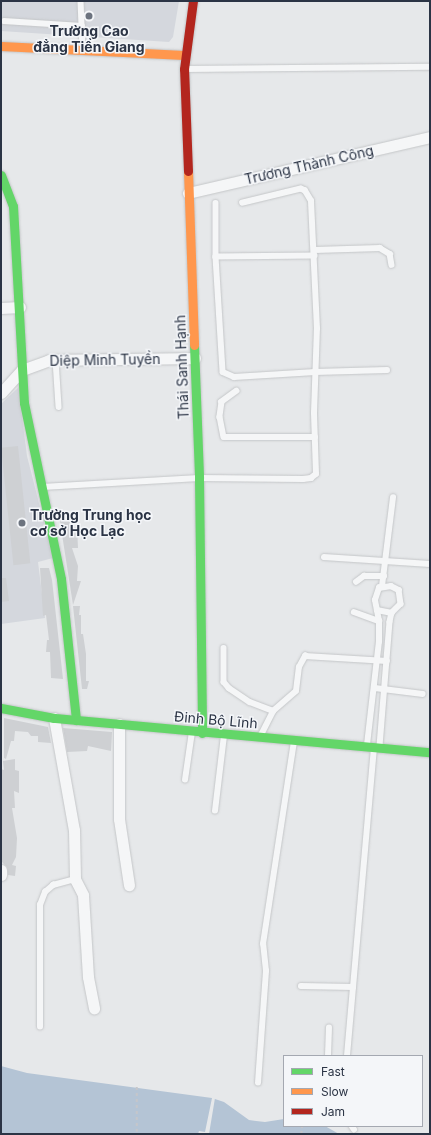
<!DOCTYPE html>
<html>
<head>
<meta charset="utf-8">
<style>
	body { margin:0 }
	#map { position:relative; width:431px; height:1135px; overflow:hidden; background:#e6e8ea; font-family:Inter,sans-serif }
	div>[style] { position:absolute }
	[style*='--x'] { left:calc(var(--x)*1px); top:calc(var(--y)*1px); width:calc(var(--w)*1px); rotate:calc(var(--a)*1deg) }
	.built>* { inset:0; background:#d4d7dd }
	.water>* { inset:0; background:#b4c4d5 }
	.pier>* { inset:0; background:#e6e8ea }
	.building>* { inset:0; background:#ced0d3; transform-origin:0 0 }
	.path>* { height:1.5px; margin-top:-0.75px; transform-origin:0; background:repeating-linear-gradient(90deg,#c5c6ca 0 3px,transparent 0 6px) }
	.roads { filter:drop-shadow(0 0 1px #c4c6c8) drop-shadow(0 0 1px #c4c6c8) }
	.lane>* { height:5.5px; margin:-2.75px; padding:0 2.75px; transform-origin:2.75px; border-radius:2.75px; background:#f5f6f7 }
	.street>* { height:11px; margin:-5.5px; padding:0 5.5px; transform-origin:5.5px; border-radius:5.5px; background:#f5f6f7 }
	.fast>* { height:9px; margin:-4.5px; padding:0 4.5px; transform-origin:4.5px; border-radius:4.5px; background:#63d668 }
	.slow>* { height:9px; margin:-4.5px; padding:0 4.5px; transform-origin:4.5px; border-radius:4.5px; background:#ff974d }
	.jam>* { height:9px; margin:-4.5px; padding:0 4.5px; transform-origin:4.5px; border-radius:4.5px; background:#b3261e }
	.dots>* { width:11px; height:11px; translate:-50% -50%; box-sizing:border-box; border:2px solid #f4f6f9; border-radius:50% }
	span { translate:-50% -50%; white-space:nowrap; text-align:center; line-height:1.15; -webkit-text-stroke:3px #f4f6f9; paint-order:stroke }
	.poi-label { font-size:14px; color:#2b3445; font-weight:700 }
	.left { translate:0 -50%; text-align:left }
	.street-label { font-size:14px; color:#2b3445 }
	.frame { position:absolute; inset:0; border:2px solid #2b3445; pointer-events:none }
	.legend { position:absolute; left:283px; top:1055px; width:140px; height:72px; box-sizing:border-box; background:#f4f6f9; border:1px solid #a4a8b1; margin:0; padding:5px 7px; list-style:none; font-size:12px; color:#2b3445 }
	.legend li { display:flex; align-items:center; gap:8px; height:20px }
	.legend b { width:20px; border:1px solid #a4a8b1 }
</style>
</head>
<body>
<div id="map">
	<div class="built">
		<i style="clip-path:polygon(1px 1px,179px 1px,173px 37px,169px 42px,1px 31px)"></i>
		<i style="clip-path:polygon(21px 385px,20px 401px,27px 456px,53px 558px,38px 562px,45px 618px,1px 624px,1px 404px)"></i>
	</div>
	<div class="water">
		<i style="clip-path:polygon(1px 1066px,27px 1073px,212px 1098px,224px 1102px,249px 1120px,265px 1122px,284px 1119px,284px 1126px,325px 1126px,339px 1134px,1px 1134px)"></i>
	</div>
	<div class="pier">
		<i style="clip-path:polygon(212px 1098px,215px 1098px,209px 1134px,198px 1134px,199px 1131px,205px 1132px)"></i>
	</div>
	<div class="building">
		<i style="left:18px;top:446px;width:118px;height:17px;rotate:84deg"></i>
		<i style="clip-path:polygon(59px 515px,70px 515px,70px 528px,77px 527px,78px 548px,72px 548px,78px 566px,77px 581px,81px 581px,73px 605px)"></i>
		<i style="clip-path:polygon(40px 568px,49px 568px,52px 580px,63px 679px,51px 678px,50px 652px,46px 652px,47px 640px,49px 640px,46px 615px,43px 616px)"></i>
		<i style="clip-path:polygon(1px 578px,6px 578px,9px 601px,1px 602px)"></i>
		<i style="clip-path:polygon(73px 606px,80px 606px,79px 615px,81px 615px,81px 634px,83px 634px,86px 654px,86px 681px,89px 681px,87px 689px,82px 689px)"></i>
		<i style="clip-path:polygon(4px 718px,48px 727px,51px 743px,38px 742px,38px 736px,31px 736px,28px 732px,15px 731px,14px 741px,11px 741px,6px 759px,4px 758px)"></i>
		<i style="clip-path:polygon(63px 728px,112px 732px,111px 751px,88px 746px,87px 751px,67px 752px)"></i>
		<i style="clip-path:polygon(15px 759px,15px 770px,19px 771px,19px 793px,14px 791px,15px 808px,12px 808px,17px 838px,16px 857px,12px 865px,16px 866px,15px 876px,8px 875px,7px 867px,2px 862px,1px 769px,4px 770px,3px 761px)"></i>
	</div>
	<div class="path">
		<i style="--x:137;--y:1087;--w:45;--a:90"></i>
		<i style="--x:301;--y:1134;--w:8;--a:-83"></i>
	</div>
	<div class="roads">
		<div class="lane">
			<i style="--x:81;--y:1;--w:48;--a:87.6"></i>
			<i style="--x:4;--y:21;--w:78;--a:3.7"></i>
			<i style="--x:184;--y:69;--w:246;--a:-0.5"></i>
			<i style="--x:216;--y:203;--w:54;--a:90"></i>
			<i style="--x:315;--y:250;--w:65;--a:-1.8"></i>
			<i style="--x:380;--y:248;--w:12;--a:31"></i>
			<i style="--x:390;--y:254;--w:11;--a:80"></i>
			<i style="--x:315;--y:256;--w:99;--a:179.4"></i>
			<i style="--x:216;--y:257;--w:115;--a:86.5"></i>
			<i style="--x:223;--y:372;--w:12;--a:24"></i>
			<i style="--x:234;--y:377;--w:81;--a:-3.5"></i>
			<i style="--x:315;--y:372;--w:72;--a:-1.6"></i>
			<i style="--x:56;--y:360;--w:47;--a:86.3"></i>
			<i style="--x:237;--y:391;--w:19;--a:144"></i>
			<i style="--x:222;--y:402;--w:15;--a:98"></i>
			<i style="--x:220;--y:417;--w:20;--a:79"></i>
			<i style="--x:224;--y:437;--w:91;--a:0"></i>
			<i style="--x:42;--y:487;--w:157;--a:-3.3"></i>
			<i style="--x:199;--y:478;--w:104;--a:0.6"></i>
			<i style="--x:303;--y:479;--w:8;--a:-7"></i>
			<i style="--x:311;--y:478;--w:6;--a:-39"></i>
			<i style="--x:316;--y:474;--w:61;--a:-91.9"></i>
			<i style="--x:314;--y:413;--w:84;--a:-88"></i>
			<i style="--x:317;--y:329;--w:128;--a:-92.7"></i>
			<i style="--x:311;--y:201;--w:12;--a:-121"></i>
			<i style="--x:305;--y:191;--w:4;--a:-153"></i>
			<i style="--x:301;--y:189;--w:60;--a:166.4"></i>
			<i style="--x:324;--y:557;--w:106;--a:3.8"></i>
			<i style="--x:356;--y:582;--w:10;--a:-37"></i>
			<i style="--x:364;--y:576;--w:20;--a:0"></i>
			<i style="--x:382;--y:586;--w:89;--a:-82.9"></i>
			<i style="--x:377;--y:610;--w:15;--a:11"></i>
			<i style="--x:354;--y:612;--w:27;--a:20"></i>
			<i style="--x:224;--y:648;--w:34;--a:90"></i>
			<i style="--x:224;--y:682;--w:8;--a:50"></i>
			<i style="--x:229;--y:688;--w:25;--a:34"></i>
			<i style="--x:250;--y:702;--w:25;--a:21"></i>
			<i style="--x:375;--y:688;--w:48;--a:7.1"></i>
			<i style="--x:261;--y:735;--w:27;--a:-63"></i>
			<i style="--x:273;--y:711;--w:30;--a:-41"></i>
			<i style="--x:296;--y:691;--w:24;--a:-83"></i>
			<i style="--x:299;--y:667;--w:13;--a:-61"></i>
			<i style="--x:305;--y:656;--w:82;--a:3.5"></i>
			<i style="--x:367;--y:745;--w:104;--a:-83.4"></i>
			<i style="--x:379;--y:642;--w:21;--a:-90"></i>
			<i style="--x:379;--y:621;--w:21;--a:-101"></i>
			<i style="--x:375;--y:600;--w:13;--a:-72"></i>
			<i style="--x:379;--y:588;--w:12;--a:-9"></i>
			<i style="--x:391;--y:586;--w:9;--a:27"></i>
			<i style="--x:399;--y:590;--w:14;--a:82"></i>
			<i style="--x:401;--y:604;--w:13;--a:135"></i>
			<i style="--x:392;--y:613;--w:9;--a:103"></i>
			<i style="--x:390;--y:622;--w:125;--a:94.6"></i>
			<i style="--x:185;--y:780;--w:49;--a:-81.7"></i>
			<i style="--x:215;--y:811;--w:77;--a:-83.2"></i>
			<i style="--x:301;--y:986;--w:52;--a:1.1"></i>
			<i style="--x:40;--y:1027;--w:122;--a:-90"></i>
			<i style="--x:40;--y:905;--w:14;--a:-69"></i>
			<i style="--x:45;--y:892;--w:11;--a:-41"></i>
			<i style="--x:53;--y:885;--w:23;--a:-15"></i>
			<i style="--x:328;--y:1056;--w:28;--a:-88"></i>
			<i style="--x:347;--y:1056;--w:309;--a:-85"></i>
			<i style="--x:258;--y:1083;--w:112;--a:-85.9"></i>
			<i style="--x:266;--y:971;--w:27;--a:-96"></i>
			<i style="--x:263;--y:944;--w:205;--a:-81.3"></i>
			<i style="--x:352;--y:1126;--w:4;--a:56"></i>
		</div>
		<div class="street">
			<i style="--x:188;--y:193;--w:248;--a:-13"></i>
			<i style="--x:1;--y:308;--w:19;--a:-3"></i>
			<i style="--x:1;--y:393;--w:31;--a:-48"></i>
			<i style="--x:22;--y:370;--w:29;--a:-20"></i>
			<i style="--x:49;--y:360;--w:146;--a:-0.8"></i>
			<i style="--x:54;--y:718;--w:114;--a:79.9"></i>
			<i style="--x:74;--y:830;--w:49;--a:88.8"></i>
			<i style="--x:75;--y:879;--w:18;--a:63"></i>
			<i style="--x:83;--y:895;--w:82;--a:86.5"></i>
			<i style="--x:88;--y:977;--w:32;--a:79"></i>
			<i style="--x:119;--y:724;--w:95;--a:90"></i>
			<i style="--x:119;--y:819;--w:67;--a:81.4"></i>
			<i style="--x:1;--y:870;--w:5;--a:90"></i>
		</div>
		<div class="fast">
			<i style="--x:1;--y:175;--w:33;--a:69"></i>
			<i style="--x:13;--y:206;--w:197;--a:86.8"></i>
			<i style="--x:24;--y:403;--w:180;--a:78.1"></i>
			<i style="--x:61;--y:579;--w:142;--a:83.9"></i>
			<i style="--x:194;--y:345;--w:133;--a:87.8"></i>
			<i style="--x:199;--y:478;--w:255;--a:89.3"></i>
			<i style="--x:1;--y:708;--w:54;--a:10.7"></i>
			<i style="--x:54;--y:718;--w:378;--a:5.2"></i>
		</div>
		<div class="slow">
			<i style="--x:1;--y:46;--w:183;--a:2.8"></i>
			<i style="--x:188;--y:171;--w:174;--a:88"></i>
		</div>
		<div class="jam">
			<i style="--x:188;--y:171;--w:102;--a:-92.2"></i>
			<i style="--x:184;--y:69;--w:69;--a:-82.5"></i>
		</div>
	</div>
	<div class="dots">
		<i style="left:89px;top:16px;background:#6c737f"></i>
		<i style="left:22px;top:523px;background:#6c737f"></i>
	</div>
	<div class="poi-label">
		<span style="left:89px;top:39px">Trường Cao<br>đẳng Tiền Giang</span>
		<span class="left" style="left:30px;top:523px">Trường Trung học<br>cơ sở Học Lạc</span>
	</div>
	<div class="street-label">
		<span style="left:309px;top:165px;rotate:-13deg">Trương Thành Công</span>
		<span style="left:105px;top:360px;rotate:-1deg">Diệp Minh Tuyền</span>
		<span style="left:182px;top:367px;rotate:-92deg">Thái Sanh Hạnh</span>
		<span style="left:216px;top:720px;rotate:5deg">Đinh Bộ Lĩnh</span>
	</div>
	<div class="frame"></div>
	<ul class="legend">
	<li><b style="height:5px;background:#63d668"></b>Fast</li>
	<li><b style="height:5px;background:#ff974d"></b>Slow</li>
	<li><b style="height:5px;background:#b3261e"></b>Jam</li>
	</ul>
</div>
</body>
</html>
